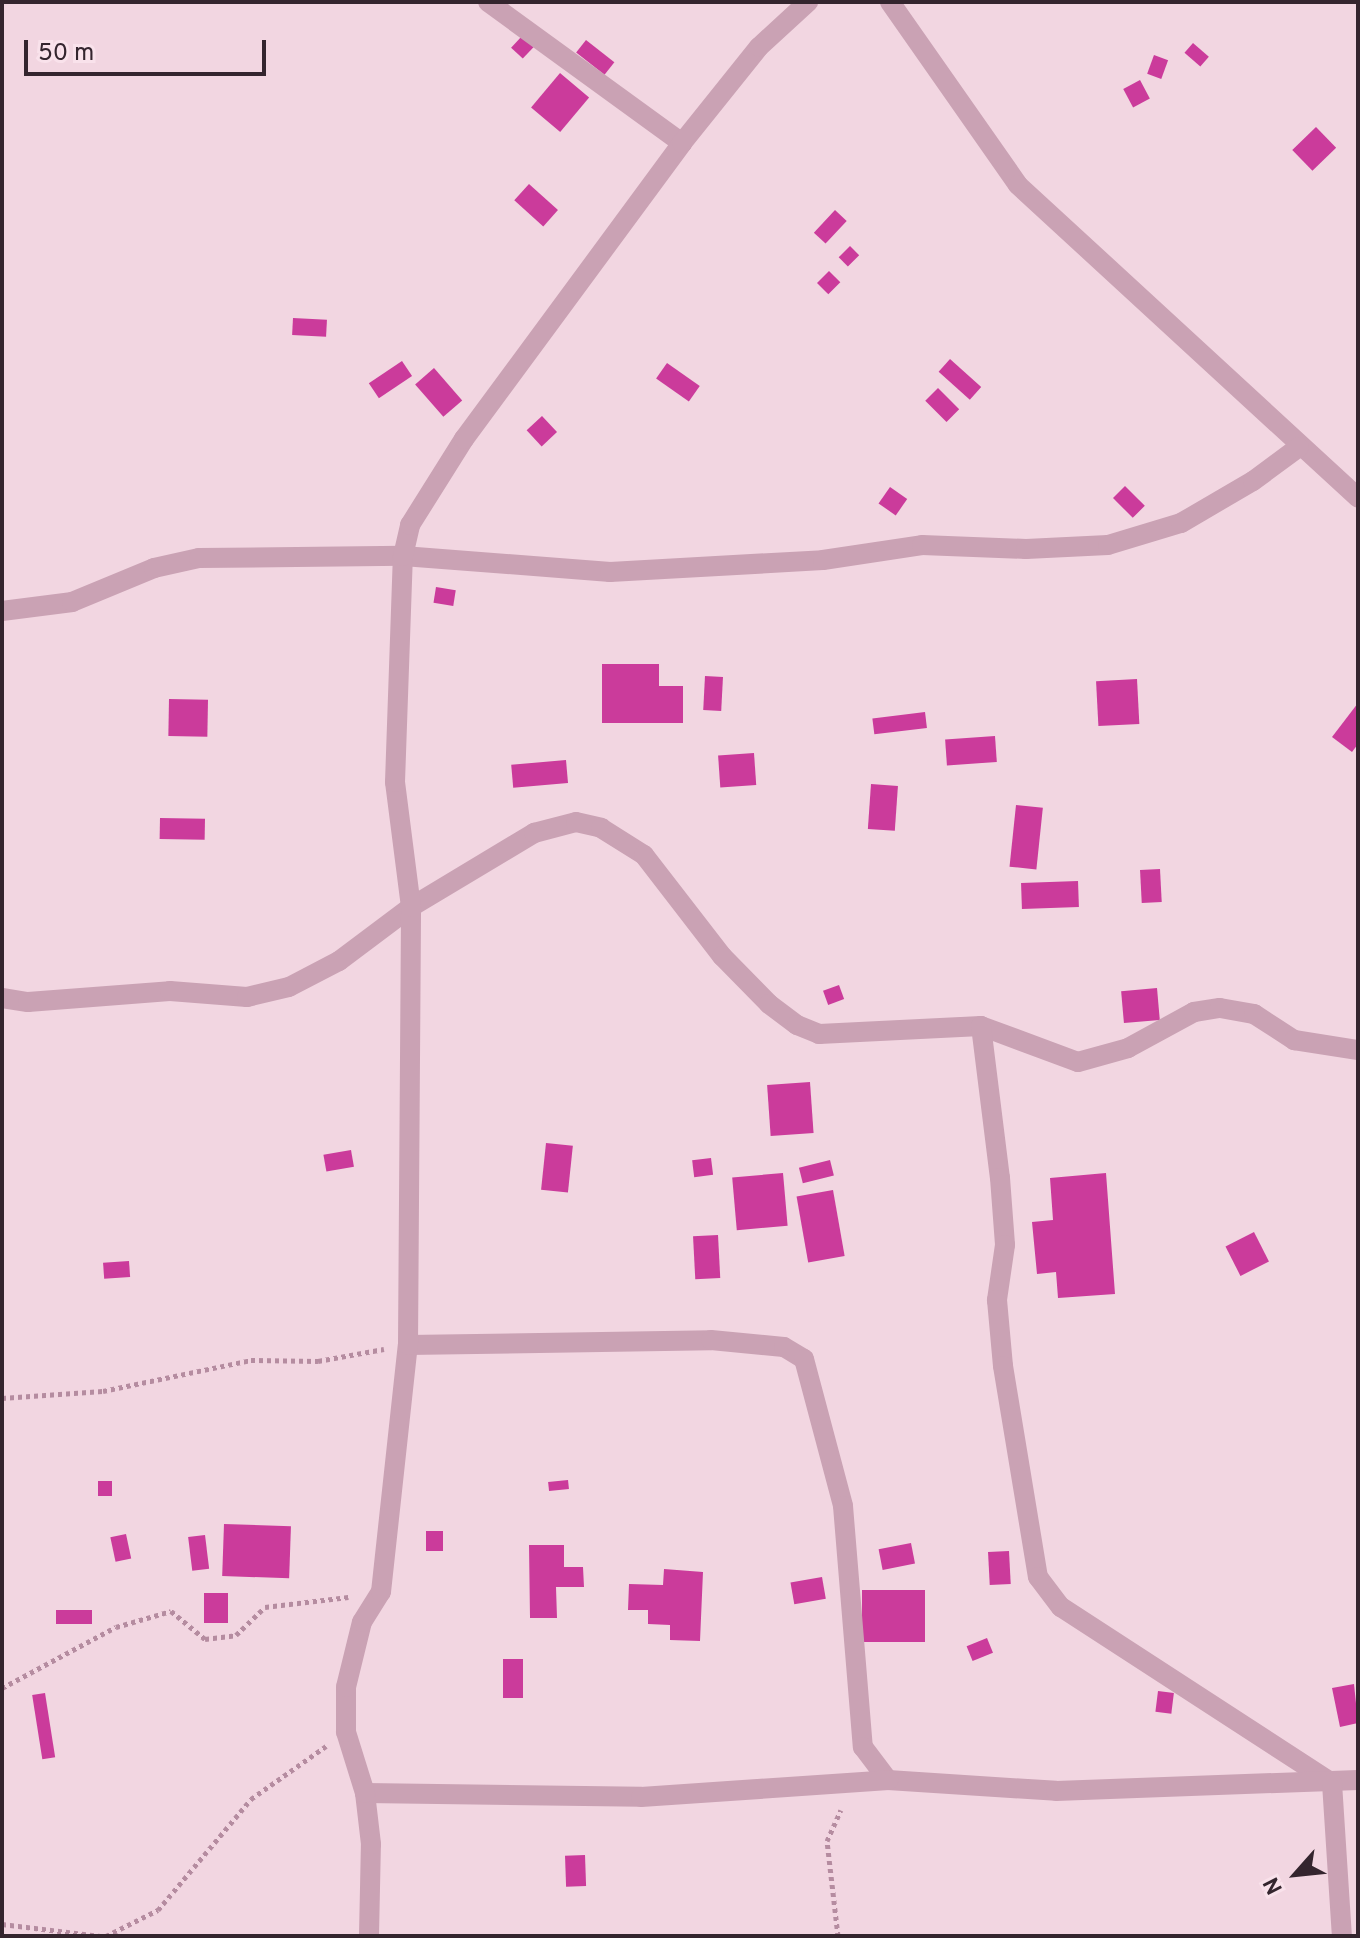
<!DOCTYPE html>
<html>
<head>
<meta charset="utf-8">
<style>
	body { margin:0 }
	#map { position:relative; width:1360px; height:1938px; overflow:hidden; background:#f2d6e1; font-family:Overpass,sans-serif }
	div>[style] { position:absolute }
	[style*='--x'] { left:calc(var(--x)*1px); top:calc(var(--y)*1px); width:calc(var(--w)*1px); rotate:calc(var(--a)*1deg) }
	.building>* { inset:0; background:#cb3b9b; transform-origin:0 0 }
	.path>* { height:5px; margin-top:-2.5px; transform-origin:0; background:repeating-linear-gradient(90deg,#b58ca0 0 4px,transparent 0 8px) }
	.street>* { height:20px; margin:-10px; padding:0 10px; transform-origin:10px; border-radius:10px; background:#caa2b4 }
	span { translate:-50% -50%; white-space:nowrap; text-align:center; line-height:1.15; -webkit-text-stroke:7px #f9e2eb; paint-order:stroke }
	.frame { position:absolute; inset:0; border:4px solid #34252e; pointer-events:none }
	.north { position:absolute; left:1256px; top:1834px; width:80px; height:80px; -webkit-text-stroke:6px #f9e2eb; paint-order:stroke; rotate:243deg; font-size:22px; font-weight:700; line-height:32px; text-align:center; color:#34252e }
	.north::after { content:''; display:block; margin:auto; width:28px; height:36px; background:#34252e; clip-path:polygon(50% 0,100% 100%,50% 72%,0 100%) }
	.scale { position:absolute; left:24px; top:40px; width:242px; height:36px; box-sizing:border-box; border:4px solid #34252e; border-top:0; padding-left:10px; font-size:24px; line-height:28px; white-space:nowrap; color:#34252e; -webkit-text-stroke:6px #f9e2eb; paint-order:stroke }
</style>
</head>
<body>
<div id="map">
	<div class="building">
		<i style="left:522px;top:36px;width:16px;height:16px;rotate:43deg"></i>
		<i style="left:586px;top:40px;width:36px;height:16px;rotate:38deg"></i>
		<i style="left:1193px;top:43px;width:21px;height:13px;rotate:41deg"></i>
		<i style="left:1154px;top:55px;width:15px;height:20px;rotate:20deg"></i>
		<i style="left:560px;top:73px;width:38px;height:45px;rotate:40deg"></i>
		<i style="left:1140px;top:80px;width:21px;height:19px;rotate:62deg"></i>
		<i style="left:1316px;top:127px;width:29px;height:33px;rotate:46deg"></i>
		<i style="left:529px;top:184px;width:39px;height:22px;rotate:42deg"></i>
		<i style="left:835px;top:210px;width:16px;height:31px;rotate:43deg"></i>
		<i style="left:850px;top:246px;width:13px;height:16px;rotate:45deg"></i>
		<i style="left:829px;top:271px;width:16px;height:17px;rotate:45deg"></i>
		<i style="left:293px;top:318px;width:34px;height:17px;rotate:3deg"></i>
		<i style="left:950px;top:359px;width:42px;height:17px;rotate:42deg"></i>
		<i style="left:402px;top:361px;width:18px;height:40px;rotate:56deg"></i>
		<i style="left:667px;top:363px;width:40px;height:19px;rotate:35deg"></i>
		<i style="left:434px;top:368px;width:43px;height:25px;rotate:49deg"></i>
		<i style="left:938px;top:388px;width:30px;height:18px;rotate:45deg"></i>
		<i style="left:542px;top:416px;width:22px;height:21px;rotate:47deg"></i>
		<i style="left:1125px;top:486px;width:28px;height:17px;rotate:45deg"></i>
		<i style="left:890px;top:487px;width:21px;height:20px;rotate:35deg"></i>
		<i style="left:436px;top:587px;width:20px;height:16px;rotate:9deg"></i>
		<i style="clip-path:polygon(602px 664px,659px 664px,659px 686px,683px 686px,683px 723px,602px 723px)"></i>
		<i style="left:705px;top:676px;width:18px;height:34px;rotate:3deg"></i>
		<i style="left:1137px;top:679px;width:45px;height:41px;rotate:87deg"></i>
		<i style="left:169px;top:699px;width:39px;height:37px;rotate:1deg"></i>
		<i style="clip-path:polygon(1358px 703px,1358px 744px,1352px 752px,1332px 737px)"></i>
		<i style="left:925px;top:712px;width:16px;height:53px;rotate:83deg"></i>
		<i style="left:995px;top:736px;width:26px;height:50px;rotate:86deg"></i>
		<i style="left:754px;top:753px;width:32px;height:36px;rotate:86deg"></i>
		<i style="left:566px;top:760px;width:23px;height:55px;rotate:85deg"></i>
		<i style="left:871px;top:784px;width:27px;height:45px;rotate:4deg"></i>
		<i style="left:1016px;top:805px;width:27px;height:62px;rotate:6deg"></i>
		<i style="left:160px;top:818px;width:45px;height:21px;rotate:1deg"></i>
		<i style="left:1160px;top:869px;width:33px;height:20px;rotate:87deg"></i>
		<i style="left:1078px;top:881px;width:26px;height:57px;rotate:88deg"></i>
		<i style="left:839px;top:985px;width:15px;height:17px;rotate:70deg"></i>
		<i style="left:1157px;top:988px;width:32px;height:36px;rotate:85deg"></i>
		<i style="left:810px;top:1082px;width:51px;height:43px;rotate:86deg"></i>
		<i style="left:546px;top:1143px;width:27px;height:47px;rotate:6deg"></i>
		<i style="left:351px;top:1150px;width:17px;height:28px;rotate:80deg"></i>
		<i style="left:711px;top:1158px;width:17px;height:19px;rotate:83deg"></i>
		<i style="left:830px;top:1160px;width:16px;height:32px;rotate:76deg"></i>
		<i style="left:783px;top:1173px;width:53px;height:51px;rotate:85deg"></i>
		<i style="clip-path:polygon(1106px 1173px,1115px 1294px,1058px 1298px,1056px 1272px,1037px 1274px,1032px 1222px,1053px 1220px,1050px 1178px)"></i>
		<i style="left:833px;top:1190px;width:67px;height:37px;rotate:80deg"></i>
		<i style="left:1254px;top:1232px;width:33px;height:32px;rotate:63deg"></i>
		<i style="left:718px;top:1235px;width:43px;height:25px;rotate:87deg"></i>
		<i style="left:129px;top:1261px;width:16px;height:26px;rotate:86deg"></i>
		<i style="left:568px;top:1480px;width:9px;height:20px;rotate:84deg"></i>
		<i style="left:98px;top:1481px;width:14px;height:15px"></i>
		<i style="left:224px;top:1524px;width:67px;height:52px;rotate:2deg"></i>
		<i style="left:426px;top:1531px;width:17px;height:20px"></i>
		<i style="left:126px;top:1534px;width:25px;height:16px;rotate:78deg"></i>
		<i style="left:205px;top:1535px;width:34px;height:17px;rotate:83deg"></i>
		<i style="left:911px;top:1543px;width:21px;height:33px;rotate:79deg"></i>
		<i style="clip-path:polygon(529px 1545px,564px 1545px,564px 1567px,583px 1567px,584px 1587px,556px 1587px,557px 1618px,530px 1618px)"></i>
		<i style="left:1009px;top:1551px;width:33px;height:21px;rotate:87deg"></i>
		<i style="clip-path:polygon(664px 1569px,703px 1572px,700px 1641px,670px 1640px,670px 1625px,648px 1624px,648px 1610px,628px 1610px,629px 1584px,663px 1585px)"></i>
		<i style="left:822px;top:1577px;width:22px;height:32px;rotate:80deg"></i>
		<i style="left:862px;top:1590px;width:63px;height:52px"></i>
		<i style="left:204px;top:1593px;width:24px;height:30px"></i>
		<i style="left:92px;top:1610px;width:14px;height:36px;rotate:90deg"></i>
		<i style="left:987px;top:1638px;width:16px;height:22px;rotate:68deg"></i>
		<i style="left:503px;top:1659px;width:20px;height:39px"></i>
		<i style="clip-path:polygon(1354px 1684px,1358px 1723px,1340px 1727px,1332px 1688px)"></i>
		<i style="left:1158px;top:1691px;width:16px;height:21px;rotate:7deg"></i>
		<i style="left:45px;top:1693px;width:65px;height:13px;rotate:81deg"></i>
		<i style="left:585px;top:1855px;width:31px;height:20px;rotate:88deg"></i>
	</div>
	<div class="path">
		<i style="--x:2;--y:1398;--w:101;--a:-4"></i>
		<i style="--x:103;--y:1391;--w:151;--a:-11.8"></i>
		<i style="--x:251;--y:1360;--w:67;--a:0.9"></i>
		<i style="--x:318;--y:1361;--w:67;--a:-10.3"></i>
		<i style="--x:2;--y:1688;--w:129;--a:-28.2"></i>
		<i style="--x:116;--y:1627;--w:57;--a:-16.2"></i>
		<i style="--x:171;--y:1611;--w:44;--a:39.5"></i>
		<i style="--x:205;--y:1639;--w:31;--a:-7"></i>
		<i style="--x:236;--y:1635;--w:40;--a:-44"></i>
		<i style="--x:265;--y:1607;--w:84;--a:-6.9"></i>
		<i style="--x:2;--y:1924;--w:99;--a:7"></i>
		<i style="--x:106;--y:1936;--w:58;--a:-26.6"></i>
		<i style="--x:158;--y:1910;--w:145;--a:-50"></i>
		<i style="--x:251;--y:1799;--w:92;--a:-35.2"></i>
		<i style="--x:838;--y:1936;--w:96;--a:-96.6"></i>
		<i style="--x:827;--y:1841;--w:34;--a:-66"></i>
	</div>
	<div class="street">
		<i style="--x:488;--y:2;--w:240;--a:36"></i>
		<i style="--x:890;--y:2;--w:223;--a:55"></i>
		<i style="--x:1018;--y:185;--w:462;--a:42.6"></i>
		<i style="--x:2;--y:611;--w:71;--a:-7.3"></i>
		<i style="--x:72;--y:602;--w:89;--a:-22.5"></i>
		<i style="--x:154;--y:568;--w:46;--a:-12.5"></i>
		<i style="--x:199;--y:558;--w:204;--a:-0.6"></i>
		<i style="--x:403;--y:556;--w:208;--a:4.4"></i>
		<i style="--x:610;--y:572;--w:213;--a:-3.2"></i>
		<i style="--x:823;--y:560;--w:100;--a:-8.6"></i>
		<i style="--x:922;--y:545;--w:104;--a:2.2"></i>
		<i style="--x:1026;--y:549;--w:82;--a:-2.8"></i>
		<i style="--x:1108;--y:545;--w:76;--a:-16.8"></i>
		<i style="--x:1181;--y:523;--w:83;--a:-30.3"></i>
		<i style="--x:1253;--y:481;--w:57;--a:-36.5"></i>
		<i style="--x:2;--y:998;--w:26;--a:9"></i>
		<i style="--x:28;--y:1002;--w:142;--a:-4.4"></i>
		<i style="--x:170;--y:991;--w:77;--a:4.5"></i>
		<i style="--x:247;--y:997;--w:43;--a:-13.4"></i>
		<i style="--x:289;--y:987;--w:56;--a:-27.5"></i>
		<i style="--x:339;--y:961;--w:90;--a:-36.9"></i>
		<i style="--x:411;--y:907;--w:144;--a:-31"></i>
		<i style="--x:534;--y:833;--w:43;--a:-14.7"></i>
		<i style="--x:576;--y:822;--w:26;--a:13"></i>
		<i style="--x:601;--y:828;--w:51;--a:32.1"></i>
		<i style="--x:644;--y:855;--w:128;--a:52.3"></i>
		<i style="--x:722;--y:956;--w:67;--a:45.6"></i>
		<i style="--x:769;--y:1004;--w:35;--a:37"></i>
		<i style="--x:797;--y:1025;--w:24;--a:22"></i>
		<i style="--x:819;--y:1034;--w:162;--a:-2.8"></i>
		<i style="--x:981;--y:1026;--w:103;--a:20.4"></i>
		<i style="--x:1078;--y:1062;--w:52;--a:-15.6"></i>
		<i style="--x:1128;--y:1048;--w:75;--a:-28.6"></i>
		<i style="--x:1194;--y:1012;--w:26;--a:-9"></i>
		<i style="--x:1220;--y:1008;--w:35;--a:10"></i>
		<i style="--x:1254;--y:1014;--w:48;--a:33"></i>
		<i style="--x:1294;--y:1040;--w:65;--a:8.9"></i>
		<i style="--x:981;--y:1026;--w:153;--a:82.9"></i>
		<i style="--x:1000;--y:1178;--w:67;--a:85.7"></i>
		<i style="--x:1005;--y:1245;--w:56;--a:98.3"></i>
		<i style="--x:997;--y:1300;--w:66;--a:84.8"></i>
		<i style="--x:1003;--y:1366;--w:214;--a:80.6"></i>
		<i style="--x:1038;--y:1577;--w:38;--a:53"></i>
		<i style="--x:1061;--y:1607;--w:323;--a:33"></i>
		<i style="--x:408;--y:1345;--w:303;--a:-0.9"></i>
		<i style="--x:711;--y:1340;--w:73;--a:5.5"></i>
		<i style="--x:784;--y:1347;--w:23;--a:31"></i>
		<i style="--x:804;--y:1359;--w:152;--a:75.1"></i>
		<i style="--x:843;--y:1506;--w:242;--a:85.3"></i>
		<i style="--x:863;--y:1747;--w:41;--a:52.9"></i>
		<i style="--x:888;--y:1780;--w:168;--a:3.7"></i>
		<i style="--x:1056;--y:1791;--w:302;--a:-2.1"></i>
		<i style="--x:1332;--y:1783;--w:153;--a:86.3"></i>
		<i style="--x:365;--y:1793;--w:276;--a:0.8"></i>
		<i style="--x:641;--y:1797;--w:248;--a:-3.9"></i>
		<i style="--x:369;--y:1936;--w:92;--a:-88.8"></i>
		<i style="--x:371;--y:1844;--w:51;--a:-96.7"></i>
		<i style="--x:365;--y:1793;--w:64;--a:-107.3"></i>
		<i style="--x:346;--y:1732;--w:45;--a:-90"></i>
		<i style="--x:346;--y:1687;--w:67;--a:-76.2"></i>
		<i style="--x:362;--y:1622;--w:36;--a:-58"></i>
		<i style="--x:381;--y:1592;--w:248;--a:-83.8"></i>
		<i style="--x:408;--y:1345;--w:438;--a:-89.6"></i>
		<i style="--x:411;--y:907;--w:126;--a:-97.3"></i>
		<i style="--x:395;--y:782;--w:226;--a:-88"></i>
		<i style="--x:403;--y:556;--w:32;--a:-77"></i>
		<i style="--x:410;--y:525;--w:102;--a:-57.9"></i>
		<i style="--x:464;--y:439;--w:368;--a:-53.6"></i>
		<i style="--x:682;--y:143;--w:123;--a:-51.3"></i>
		<i style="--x:759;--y:47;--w:67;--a:-42.6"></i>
	</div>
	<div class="frame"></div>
	<div class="north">N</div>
	<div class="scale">50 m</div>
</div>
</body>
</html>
